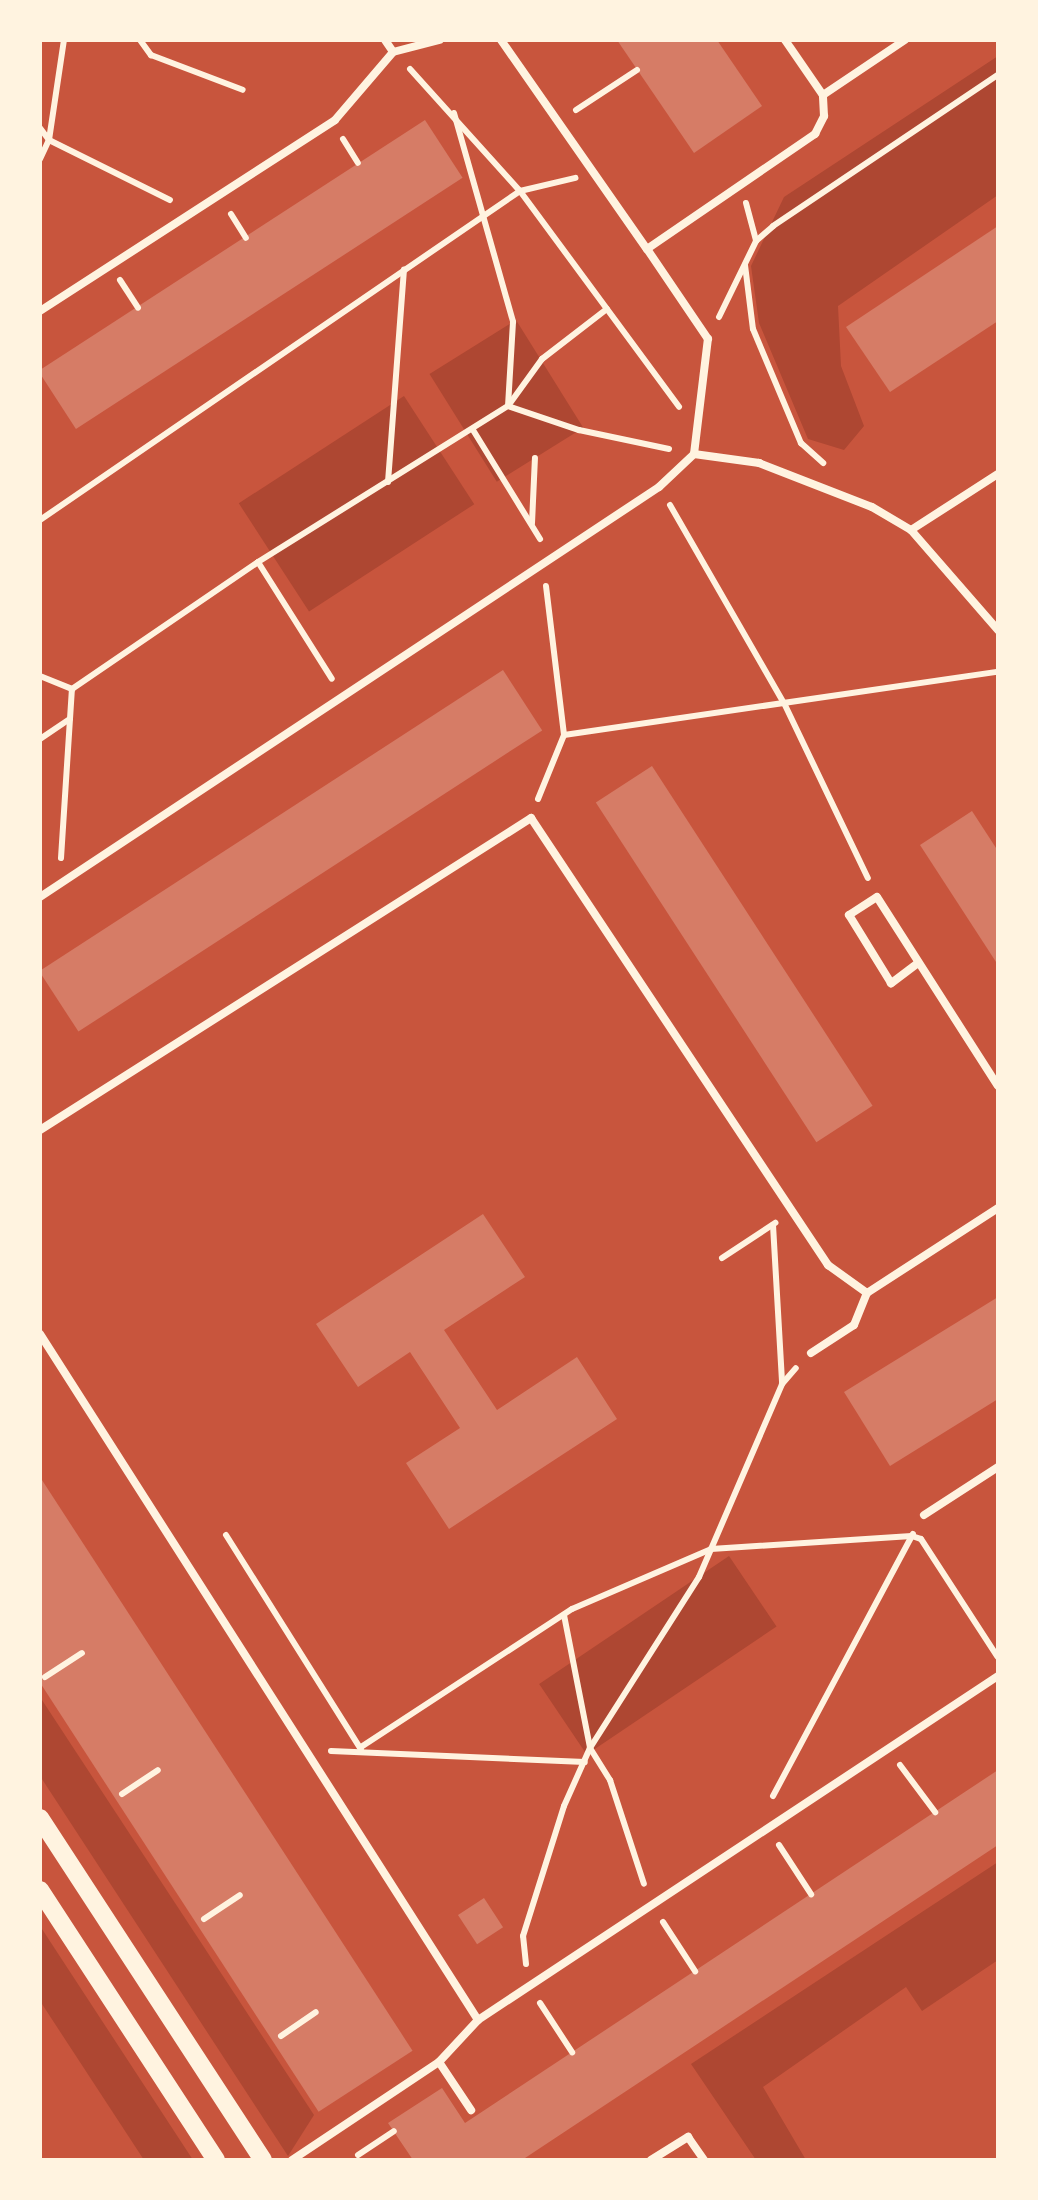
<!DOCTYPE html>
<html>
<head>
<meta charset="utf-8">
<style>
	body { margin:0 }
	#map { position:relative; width:1038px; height:2200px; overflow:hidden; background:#c8553d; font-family:"Work Sans",sans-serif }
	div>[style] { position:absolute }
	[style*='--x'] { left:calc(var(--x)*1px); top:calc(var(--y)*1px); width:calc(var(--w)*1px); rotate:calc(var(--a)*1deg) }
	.green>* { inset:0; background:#ae4732; transform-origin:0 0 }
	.building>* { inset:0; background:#d67c66; transform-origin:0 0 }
	.path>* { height:6px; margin:-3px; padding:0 3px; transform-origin:3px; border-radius:3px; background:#fff3e0 }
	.service>* { height:8px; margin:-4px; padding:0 4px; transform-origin:4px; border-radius:4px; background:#fff3e0 }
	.tertiary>* { height:18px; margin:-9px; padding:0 9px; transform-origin:9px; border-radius:9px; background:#fff3e0 }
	span { translate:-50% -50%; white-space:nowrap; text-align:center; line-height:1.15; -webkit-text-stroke:9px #fff3e0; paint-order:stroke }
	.frame { position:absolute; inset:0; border:42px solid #fff3e0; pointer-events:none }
</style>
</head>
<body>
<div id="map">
	<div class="green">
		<i style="clip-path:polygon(998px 56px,998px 195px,838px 306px,841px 366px,864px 426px,844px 450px,808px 439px,759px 323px,751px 266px,784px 197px)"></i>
		<i style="left:516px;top:320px;width:127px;height:102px;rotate:58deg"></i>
		<i style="left:404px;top:396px;width:129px;height:197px;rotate:57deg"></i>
		<i style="left:729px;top:1556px;width:85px;height:229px;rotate:56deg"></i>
		<i style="clip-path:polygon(40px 1697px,314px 2115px,288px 2156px,40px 1776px)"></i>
		<i style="clip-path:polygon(998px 1862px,998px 1960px,922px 2011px,906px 1987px,763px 2087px,806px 2160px,756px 2160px,691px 2064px)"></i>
		<i style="clip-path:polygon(40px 1926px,193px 2160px,144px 2160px,40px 2001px)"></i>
	</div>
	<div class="building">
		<i style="clip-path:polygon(617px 40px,717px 40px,762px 106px,694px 153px)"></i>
		<i style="left:425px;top:120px;width:69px;height:461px;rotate:57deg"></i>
		<i style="clip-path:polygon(998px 226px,998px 321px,890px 392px,846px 327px)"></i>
		<i style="left:503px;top:670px;width:72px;height:553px;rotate:57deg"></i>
		<i style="left:652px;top:766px;width:405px;height:67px;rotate:57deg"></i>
		<i style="clip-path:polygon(972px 811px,998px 851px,998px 965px,920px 845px)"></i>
		<i style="clip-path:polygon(483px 1214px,525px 1277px,444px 1330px,497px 1410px,577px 1357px,617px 1419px,449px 1529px,406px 1463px,460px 1428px,410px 1352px,358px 1387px,316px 1324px)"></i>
		<i style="clip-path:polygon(998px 1297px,998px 1399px,890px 1466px,844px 1392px)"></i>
		<i style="left:40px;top:1477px;width:684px;height:112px;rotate:57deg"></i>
		<i style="clip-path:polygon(998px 1770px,998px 1845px,522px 2160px,413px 2160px,388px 2123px,442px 2088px,465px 2123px)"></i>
		<i style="left:484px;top:1898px;width:35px;height:31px;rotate:57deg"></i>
	</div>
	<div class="path">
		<i style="--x:140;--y:40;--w:19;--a:54"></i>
		<i style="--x:151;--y:55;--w:98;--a:20.8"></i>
		<i style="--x:410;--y:69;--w:164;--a:48"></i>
		<i style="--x:520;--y:191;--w:268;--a:53.6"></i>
		<i style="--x:576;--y:110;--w:73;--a:-33.3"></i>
		<i style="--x:454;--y:113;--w:217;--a:74.2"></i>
		<i style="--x:513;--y:322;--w:84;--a:93.4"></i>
		<i style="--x:508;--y:406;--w:75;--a:18.7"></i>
		<i style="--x:579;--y:430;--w:92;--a:11.9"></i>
		<i style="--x:40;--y:128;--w:15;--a:53"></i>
		<i style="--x:49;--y:140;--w:135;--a:26.4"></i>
		<i style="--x:343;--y:139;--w:28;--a:58"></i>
		<i style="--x:40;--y:159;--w:21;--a:-65"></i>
		<i style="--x:49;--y:140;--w:101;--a:-81.5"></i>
		<i style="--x:746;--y:203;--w:39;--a:75"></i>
		<i style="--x:231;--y:214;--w:28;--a:58"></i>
		<i style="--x:745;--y:265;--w:64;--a:82.9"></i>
		<i style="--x:753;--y:329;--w:124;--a:67.2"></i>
		<i style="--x:801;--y:443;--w:30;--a:42"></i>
		<i style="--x:120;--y:280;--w:33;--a:57"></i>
		<i style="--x:719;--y:317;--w:85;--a:-64"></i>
		<i style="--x:756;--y:241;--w:23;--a:-41"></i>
		<i style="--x:773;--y:226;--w:271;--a:-33.9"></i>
		<i style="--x:473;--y:430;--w:128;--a:58.4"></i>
		<i style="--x:388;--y:482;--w:213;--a:-85.7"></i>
		<i style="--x:670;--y:505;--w:228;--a:60.1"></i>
		<i style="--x:784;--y:703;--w:194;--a:64.4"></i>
		<i style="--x:40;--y:520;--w:582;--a:-34.43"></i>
		<i style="--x:520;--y:191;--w:57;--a:-13.3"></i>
		<i style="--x:532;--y:523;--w:65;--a:-87.4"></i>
		<i style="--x:258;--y:562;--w:138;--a:57.7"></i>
		<i style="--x:546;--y:586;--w:150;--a:83.1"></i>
		<i style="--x:564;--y:735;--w:439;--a:-8.3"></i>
		<i style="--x:40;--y:676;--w:35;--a:22"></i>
		<i style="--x:40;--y:739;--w:36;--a:-34"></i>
		<i style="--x:538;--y:799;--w:69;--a:-67.9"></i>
		<i style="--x:61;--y:858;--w:169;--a:-86.3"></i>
		<i style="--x:72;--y:689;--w:225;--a:-34.3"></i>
		<i style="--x:258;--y:562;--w:295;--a:-32"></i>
		<i style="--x:508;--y:406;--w:58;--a:-54.1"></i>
		<i style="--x:542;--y:359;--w:82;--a:-37.6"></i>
		<i style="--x:773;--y:1225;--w:158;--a:86.7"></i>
		<i style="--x:722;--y:1258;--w:64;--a:-33.4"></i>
		<i style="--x:226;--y:1535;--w:253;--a:57.8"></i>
		<i style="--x:564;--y:1615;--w:136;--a:78.9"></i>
		<i style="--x:590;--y:1748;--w:38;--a:58"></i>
		<i style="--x:610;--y:1780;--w:109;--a:71.9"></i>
		<i style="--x:45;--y:1677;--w:44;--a:-33"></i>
		<i style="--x:361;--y:1747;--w:252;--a:-33.2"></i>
		<i style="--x:572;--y:1609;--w:151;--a:-23.3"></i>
		<i style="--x:711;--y:1549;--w:201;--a:-3.7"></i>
		<i style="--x:912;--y:1536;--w:9;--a:18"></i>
		<i style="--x:921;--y:1539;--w:140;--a:57"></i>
		<i style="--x:331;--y:1751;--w:254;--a:2.5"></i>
		<i style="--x:900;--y:1765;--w:59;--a:53.3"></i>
		<i style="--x:122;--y:1794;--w:43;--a:-33.7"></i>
		<i style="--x:773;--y:1796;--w:297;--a:-61.9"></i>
		<i style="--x:779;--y:1845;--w:59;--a:56.9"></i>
		<i style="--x:204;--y:1919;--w:43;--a:-33.7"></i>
		<i style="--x:663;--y:1922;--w:59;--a:56.9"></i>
		<i style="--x:526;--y:1964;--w:28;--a:-96"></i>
		<i style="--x:523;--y:1936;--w:136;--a:-72.5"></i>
		<i style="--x:564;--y:1806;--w:64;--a:-65.9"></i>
		<i style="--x:590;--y:1748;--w:203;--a:-57.5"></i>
		<i style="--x:699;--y:1577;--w:210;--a:-66.7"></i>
		<i style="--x:782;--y:1384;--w:21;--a:-49"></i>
		<i style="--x:540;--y:2003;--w:59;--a:56.9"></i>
		<i style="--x:281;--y:2036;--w:42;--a:-34.4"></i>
		<i style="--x:358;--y:2155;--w:43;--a:-33.7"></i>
	</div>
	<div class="service">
		<i style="--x:385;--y:40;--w:14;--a:56"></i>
		<i style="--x:393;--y:52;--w:48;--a:-14.6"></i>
		<i style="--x:501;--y:40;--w:255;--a:55.1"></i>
		<i style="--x:785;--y:40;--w:67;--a:55.4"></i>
		<i style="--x:40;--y:311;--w:351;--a:-32.9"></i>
		<i style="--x:335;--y:120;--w:89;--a:-49.5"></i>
		<i style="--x:694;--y:454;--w:66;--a:7.9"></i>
		<i style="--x:759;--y:463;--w:121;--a:21.3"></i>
		<i style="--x:872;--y:507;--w:45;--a:30.5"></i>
		<i style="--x:911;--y:530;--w:133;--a:49"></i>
		<i style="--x:911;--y:530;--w:103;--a:-32.8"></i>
		<i style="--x:40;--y:897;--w:742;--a:-33.52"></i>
		<i style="--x:659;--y:487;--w:48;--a:-43.3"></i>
		<i style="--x:694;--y:454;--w:116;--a:-83.1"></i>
		<i style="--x:708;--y:339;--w:109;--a:-124.1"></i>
		<i style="--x:647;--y:249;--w:204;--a:-34.4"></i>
		<i style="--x:815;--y:134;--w:20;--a:-63"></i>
		<i style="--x:824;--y:116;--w:21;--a:-93"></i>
		<i style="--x:823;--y:95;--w:99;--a:-33.9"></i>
		<i style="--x:918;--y:963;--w:34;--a:143"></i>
		<i style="--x:891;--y:983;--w:80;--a:-121.7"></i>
		<i style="--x:849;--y:915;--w:33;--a:-33"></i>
		<i style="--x:877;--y:897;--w:224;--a:57.4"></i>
		<i style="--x:40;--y:1130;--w:582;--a:-32.43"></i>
		<i style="--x:531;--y:818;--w:537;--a:56.4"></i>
		<i style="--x:828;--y:1265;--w:48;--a:35.7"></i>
		<i style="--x:40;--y:1334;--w:814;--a:57.44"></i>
		<i style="--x:811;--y:1353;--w:51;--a:-33.1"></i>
		<i style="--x:854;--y:1325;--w:35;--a:-68"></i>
		<i style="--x:867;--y:1293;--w:156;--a:-33"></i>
		<i style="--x:924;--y:1515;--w:88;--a:-33"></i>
		<i style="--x:439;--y:2062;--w:58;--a:56.3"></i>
		<i style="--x:292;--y:2160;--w:177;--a:-33.7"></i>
		<i style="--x:439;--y:2062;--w:57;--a:-47.1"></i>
		<i style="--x:478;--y:2020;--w:623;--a:-33.49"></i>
		<i style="--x:651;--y:2160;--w:44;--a:-31.9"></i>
		<i style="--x:688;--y:2137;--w:28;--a:55"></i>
	</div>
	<div class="tertiary">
		<i style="--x:40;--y:1818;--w:408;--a:56.9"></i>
		<i style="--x:40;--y:1890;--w:322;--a:56.9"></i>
	</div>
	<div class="frame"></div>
</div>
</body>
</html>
